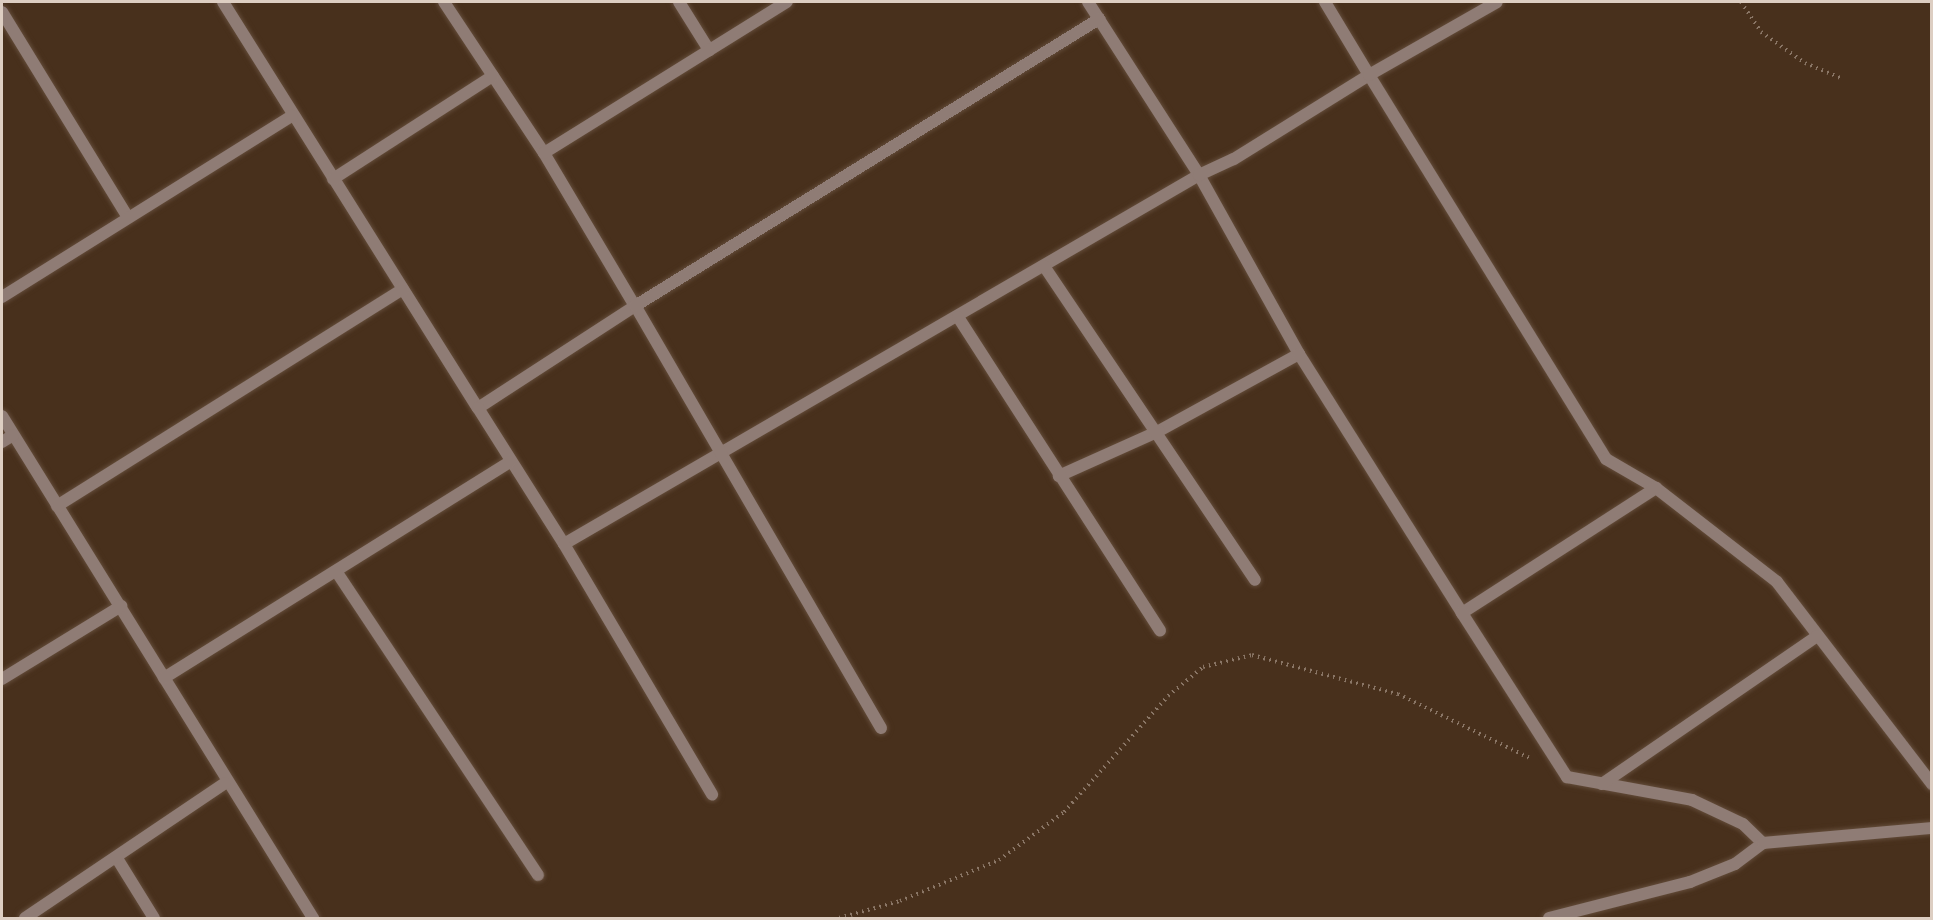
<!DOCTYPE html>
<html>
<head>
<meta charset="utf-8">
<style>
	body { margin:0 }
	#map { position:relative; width:1933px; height:920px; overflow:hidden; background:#48301c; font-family:"Exo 2",sans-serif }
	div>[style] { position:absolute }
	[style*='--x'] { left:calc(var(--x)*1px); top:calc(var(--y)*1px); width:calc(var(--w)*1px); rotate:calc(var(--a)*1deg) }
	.path>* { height:4px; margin-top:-2px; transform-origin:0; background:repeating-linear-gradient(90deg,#8a7666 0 1.5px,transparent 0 6px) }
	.roads { filter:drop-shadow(0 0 2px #634c3a) drop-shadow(0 0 2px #634c3a) }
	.street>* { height:12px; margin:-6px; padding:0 6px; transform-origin:6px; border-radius:6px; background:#8f7c75 }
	span { translate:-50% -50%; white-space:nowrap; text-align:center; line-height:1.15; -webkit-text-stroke:5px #3d2612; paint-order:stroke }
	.frame { position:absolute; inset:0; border:3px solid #ddcec2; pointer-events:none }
</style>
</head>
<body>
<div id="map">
	<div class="path">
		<i style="--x:1741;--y:2;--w:36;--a:56"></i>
		<i style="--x:1761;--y:32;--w:54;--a:35.2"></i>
		<i style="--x:1805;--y:63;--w:41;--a:22.8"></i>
		<i style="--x:839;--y:918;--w:63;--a:-15.6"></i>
		<i style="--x:900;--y:901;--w:107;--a:-22.5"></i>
		<i style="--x:999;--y:860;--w:81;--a:-36.4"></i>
		<i style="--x:1064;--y:812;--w:156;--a:-48.1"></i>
		<i style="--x:1168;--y:696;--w:45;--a:-39.6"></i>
		<i style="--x:1203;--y:667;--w:50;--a:-13.8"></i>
		<i style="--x:1252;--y:655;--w:151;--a:15"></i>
		<i style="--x:1398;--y:694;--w:147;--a:25.9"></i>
	</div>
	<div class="roads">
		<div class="street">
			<i style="--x:223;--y:2;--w:479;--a:57.9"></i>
			<i style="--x:444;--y:2;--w:181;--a:56.5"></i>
			<i style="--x:544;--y:153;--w:178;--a:59.3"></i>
			<i style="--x:635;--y:306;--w:187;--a:147"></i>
			<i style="--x:478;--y:408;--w:161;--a:57.7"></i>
			<i style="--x:564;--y:544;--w:734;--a:-30.16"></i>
			<i style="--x:1199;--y:175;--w:205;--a:60.8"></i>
			<i style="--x:1299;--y:354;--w:160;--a:151.2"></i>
			<i style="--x:1159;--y:431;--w:110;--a:155.8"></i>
			<i style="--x:679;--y:2;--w:57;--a:58"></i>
			<i style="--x:1088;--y:2;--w:206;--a:57.3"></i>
			<i style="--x:1199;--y:175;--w:38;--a:-25"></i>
			<i style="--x:1234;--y:159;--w:159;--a:-31.9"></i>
			<i style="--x:1369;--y:75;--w:451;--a:58.3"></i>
			<i style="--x:1606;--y:459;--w:58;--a:30.1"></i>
			<i style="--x:1656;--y:488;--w:153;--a:37.8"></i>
			<i style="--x:1777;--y:582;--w:255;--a:52.5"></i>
			<i style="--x:1325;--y:2;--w:85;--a:58.9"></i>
			<i style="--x:1369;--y:75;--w:147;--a:-29.7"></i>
			<i style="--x:2;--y:12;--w:241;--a:58.5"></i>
			<i style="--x:544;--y:153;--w:286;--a:-31.9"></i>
			<i style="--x:333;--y:179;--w:190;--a:-32.8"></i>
			<i style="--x:1044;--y:266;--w:378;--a:56.1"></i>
			<i style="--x:2;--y:297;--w:342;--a:-32"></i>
			<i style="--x:958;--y:317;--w:373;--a:57.2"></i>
			<i style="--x:1299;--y:354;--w:306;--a:57.8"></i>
			<i style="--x:1462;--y:613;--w:231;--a:-32.8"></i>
			<i style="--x:2;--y:416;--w:591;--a:58.22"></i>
			<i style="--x:2;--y:442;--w:13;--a:-32"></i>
			<i style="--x:57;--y:506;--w:408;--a:-32.1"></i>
			<i style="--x:564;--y:544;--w:291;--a:59.4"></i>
			<i style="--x:336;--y:571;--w:365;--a:56.4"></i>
			<i style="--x:1462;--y:613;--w:195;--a:57.4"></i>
			<i style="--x:1567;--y:777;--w:127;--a:10.4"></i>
			<i style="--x:1692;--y:800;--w:56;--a:25.2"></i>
			<i style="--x:1743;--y:824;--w:28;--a:44"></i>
			<i style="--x:164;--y:678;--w:408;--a:-32"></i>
			<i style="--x:2;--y:679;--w:140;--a:-31.5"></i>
			<i style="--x:881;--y:728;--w:488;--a:-120.2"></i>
			<i style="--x:635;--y:306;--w:546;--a:-31.74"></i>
			<i style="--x:1602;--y:784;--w:261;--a:-34.5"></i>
			<i style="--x:118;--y:860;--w:68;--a:58.2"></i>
			<i style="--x:25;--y:918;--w:241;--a:-34"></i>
			<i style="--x:1549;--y:918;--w:146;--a:-14.3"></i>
			<i style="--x:1690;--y:882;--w:48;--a:-21.8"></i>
			<i style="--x:1735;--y:864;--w:35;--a:-37"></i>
			<i style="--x:1763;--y:843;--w:170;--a:-5.1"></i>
		</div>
	</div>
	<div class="frame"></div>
</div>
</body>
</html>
